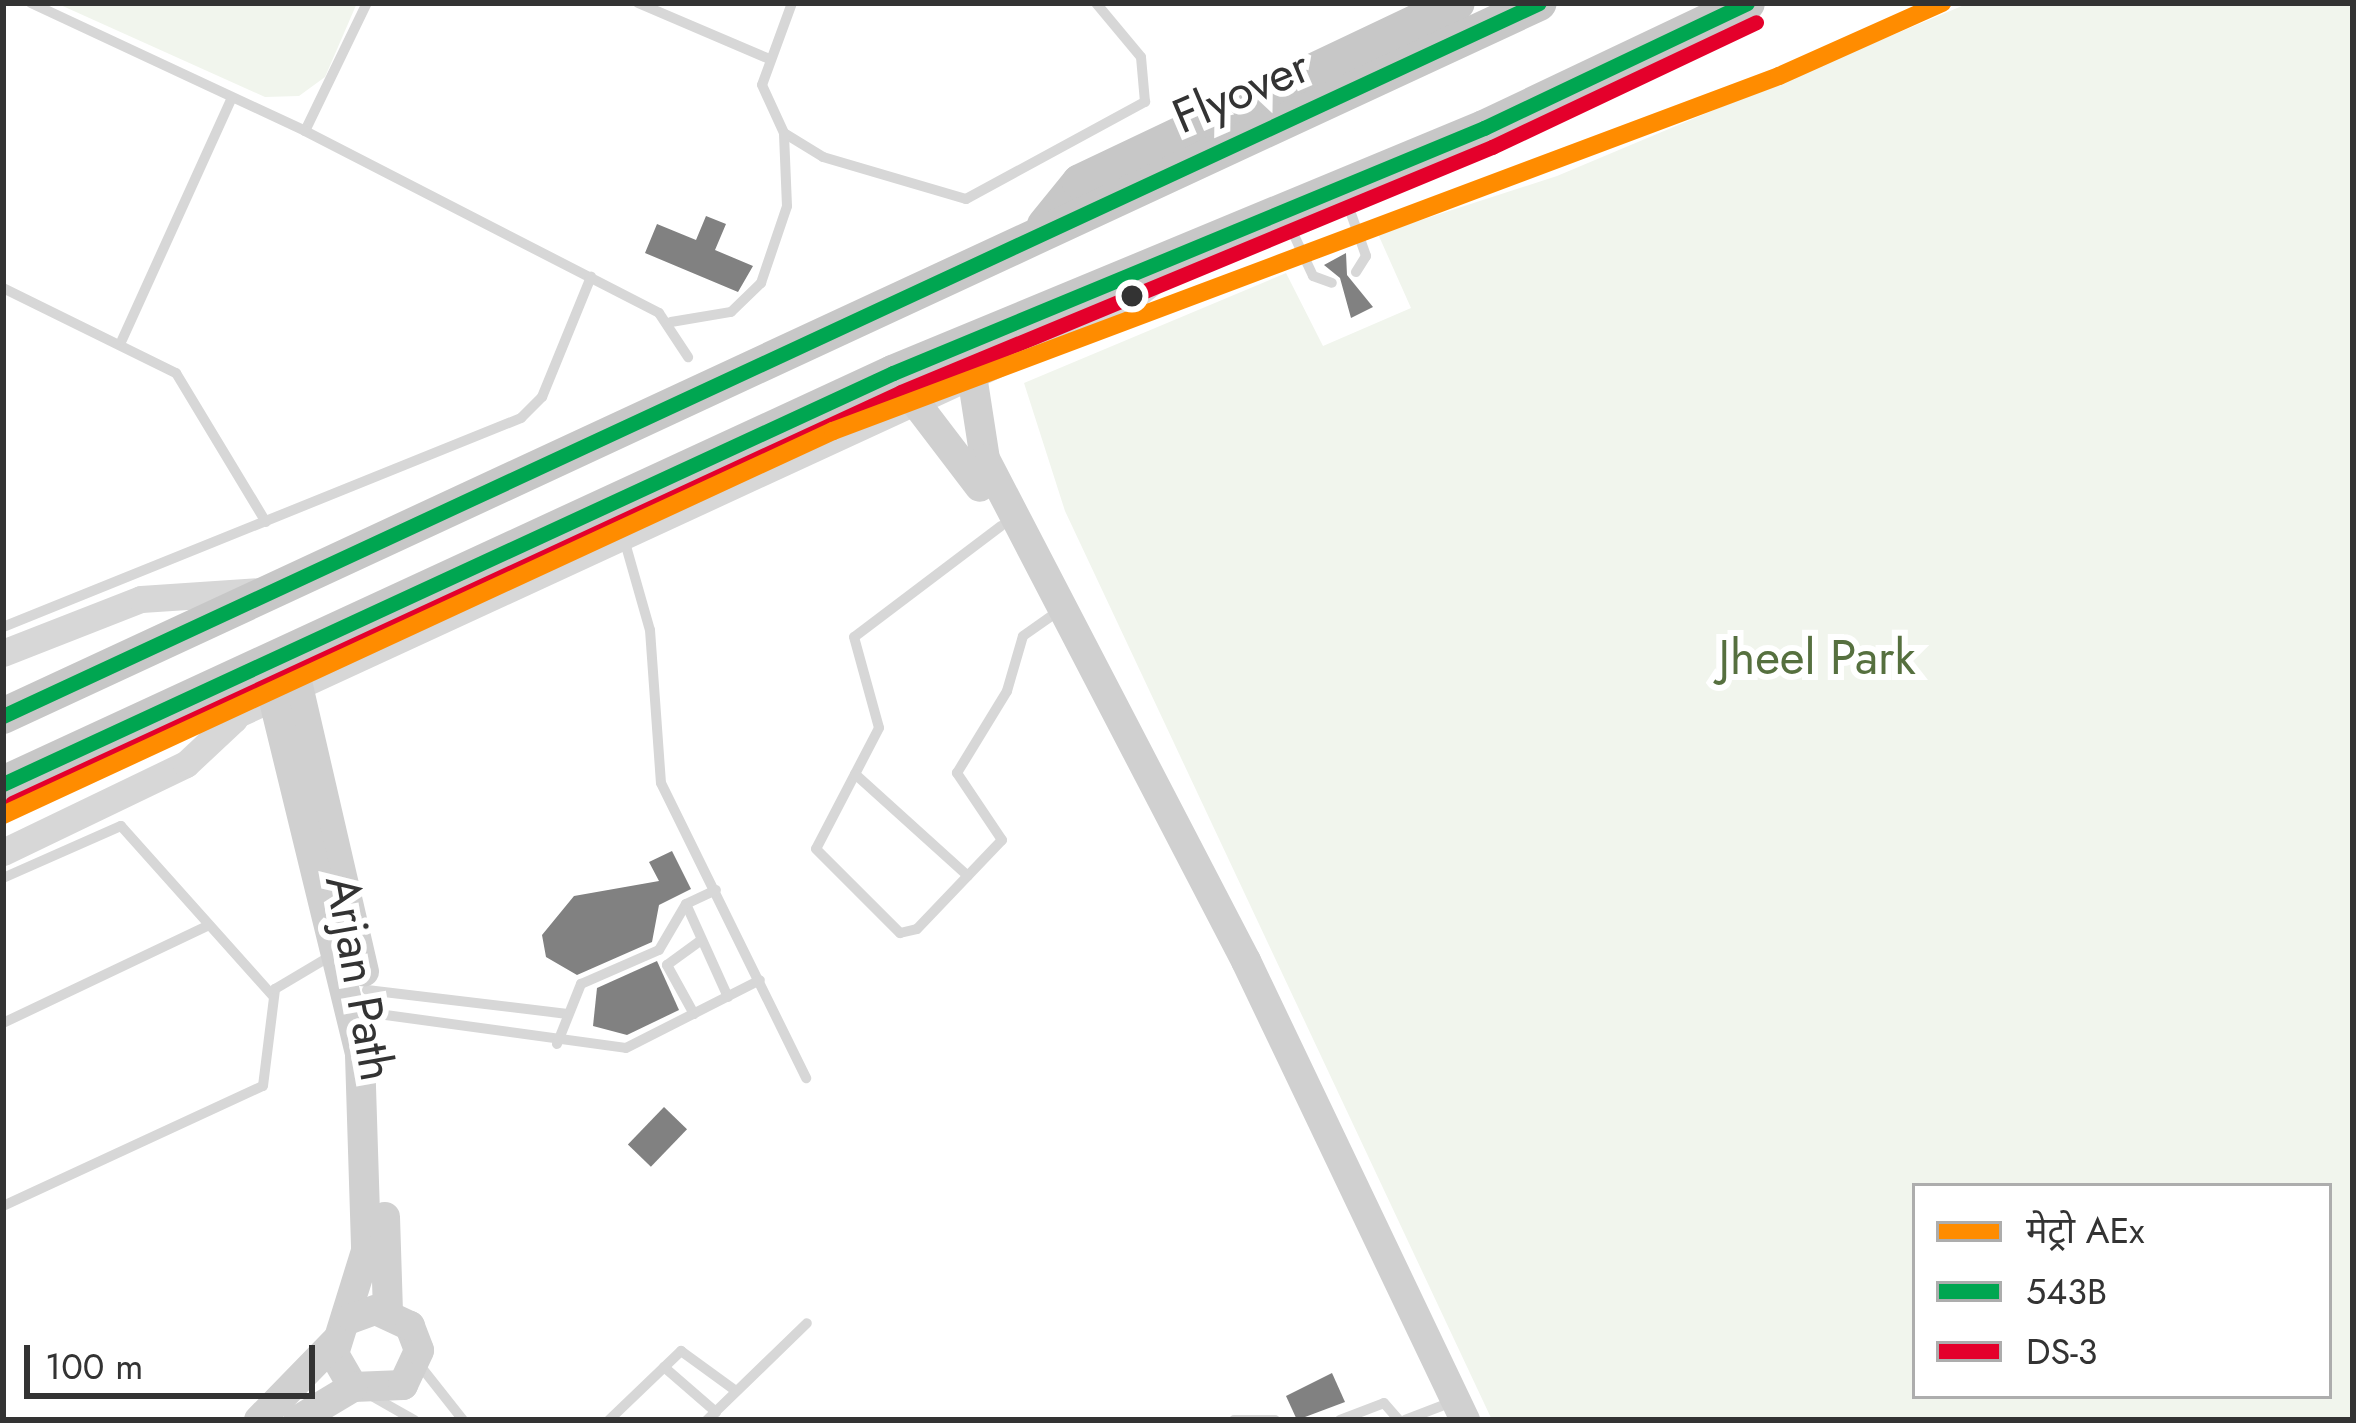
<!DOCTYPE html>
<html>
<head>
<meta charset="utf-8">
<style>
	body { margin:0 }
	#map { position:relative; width:2356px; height:1423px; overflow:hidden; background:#fff; font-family:Jost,"Noto Sans Devanagari",sans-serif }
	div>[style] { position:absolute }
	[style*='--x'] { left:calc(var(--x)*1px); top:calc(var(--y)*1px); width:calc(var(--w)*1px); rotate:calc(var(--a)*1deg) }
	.green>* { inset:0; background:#f1f5ed }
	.building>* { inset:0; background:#818181; transform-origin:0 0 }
	.service>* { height:10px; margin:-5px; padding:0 5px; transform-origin:5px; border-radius:5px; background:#d7d7d7 }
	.minor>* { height:21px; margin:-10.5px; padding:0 10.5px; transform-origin:10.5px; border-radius:10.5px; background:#d7d7d7 }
	.tertiary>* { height:27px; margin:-13.5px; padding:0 13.5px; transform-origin:13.5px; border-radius:13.5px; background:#d7d7d7 }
	.secondary>* { height:30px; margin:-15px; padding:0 15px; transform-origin:15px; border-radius:15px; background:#d0d0d0 }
	.trunk>* { height:36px; margin:-18px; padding:0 18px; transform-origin:18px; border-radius:18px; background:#c7c7c7 }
	.bus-1>* { height:15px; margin:-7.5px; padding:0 7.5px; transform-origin:7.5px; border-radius:7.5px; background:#00a651 }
	.bus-2>* { height:15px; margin:-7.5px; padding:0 7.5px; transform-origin:7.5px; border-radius:7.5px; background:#e4002b }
	.metro-1>* { height:18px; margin:-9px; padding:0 9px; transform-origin:9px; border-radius:9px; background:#ff8c00 }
	.dots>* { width:33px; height:33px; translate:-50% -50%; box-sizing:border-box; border:6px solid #fff; border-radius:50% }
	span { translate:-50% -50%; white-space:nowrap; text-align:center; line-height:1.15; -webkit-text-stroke:12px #fff; paint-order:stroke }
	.street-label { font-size:48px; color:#333 }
	.park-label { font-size:48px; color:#56703f }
	.frame { position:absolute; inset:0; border:6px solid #333; pointer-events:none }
	.legend { position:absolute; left:1912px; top:1183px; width:420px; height:216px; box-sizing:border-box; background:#fff; border:3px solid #adadad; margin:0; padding:15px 21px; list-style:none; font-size:36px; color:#333 }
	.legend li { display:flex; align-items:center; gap:24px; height:60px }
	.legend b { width:60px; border:3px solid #adadad }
	.scale { position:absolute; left:24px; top:1345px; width:291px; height:54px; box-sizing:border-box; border:6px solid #333; border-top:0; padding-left:15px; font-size:36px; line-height:42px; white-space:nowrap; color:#333; -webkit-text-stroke:9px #fff; paint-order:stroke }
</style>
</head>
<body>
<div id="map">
	<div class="green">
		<i style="clip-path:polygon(56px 3px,357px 3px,325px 77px,299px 96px,265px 97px)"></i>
		<i style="clip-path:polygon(evenodd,1969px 3px,2353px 3px,2353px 1420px,1492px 1420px,1065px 511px,1024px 383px,1286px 273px,1323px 346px,1411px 308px,1378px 234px,1557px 176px,1969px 3px,1915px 1186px,2329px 1186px,2329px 1396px,1915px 1396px,1915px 1186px)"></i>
	</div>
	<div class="building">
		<i style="clip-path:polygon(706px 216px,726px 224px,715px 250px,753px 266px,738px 292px,645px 253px,657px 224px,696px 240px)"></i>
		<i style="clip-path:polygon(1346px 253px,1347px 275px,1373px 307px,1351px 318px,1340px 278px,1324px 265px)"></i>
		<i style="clip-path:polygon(672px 851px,691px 889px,659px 905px,652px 942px,577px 975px,546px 957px,542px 935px,574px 896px,659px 881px,649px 862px)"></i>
		<i style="clip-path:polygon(657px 961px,679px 1010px,627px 1035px,593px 1026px,597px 988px)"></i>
		<i style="left:664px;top:1107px;width:32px;height:52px;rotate:44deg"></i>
		<i style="clip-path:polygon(1332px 1373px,1345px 1402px,1297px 1420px,1286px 1396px)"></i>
	</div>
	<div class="service">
		<i style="--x:31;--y:3;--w:302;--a:25"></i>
		<i style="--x:305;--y:131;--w:142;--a:-64.2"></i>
		<i style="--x:638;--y:3;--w:140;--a:23.1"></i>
		<i style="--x:792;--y:3;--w:87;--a:110.1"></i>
		<i style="--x:762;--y:85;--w:53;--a:65.4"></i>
		<i style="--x:784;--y:133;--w:46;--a:31.6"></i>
		<i style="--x:823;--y:157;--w:149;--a:16.4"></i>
		<i style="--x:966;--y:199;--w:204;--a:-28.5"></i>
		<i style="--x:1145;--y:102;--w:45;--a:-95.1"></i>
		<i style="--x:1141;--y:57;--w:70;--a:-129.8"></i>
		<i style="--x:305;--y:131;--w:398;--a:27.2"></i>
		<i style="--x:659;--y:313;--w:53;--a:56.6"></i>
		<i style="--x:1343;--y:191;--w:69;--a:70.5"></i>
		<i style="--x:1366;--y:256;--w:19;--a:122"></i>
		<i style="--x:1286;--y:218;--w:64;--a:65"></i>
		<i style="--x:1313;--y:276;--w:20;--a:20"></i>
		<i style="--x:3;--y:288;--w:193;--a:26.2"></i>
		<i style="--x:176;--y:373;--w:174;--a:58.9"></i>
		<i style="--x:671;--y:322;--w:61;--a:-9.5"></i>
		<i style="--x:731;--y:312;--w:42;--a:-44"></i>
		<i style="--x:761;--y:283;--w:81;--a:-71.3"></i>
		<i style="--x:787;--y:206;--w:73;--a:-92.4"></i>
		<i style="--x:122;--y:340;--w:266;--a:-65.6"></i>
		<i style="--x:1001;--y:526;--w:184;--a:142.9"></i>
		<i style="--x:854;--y:637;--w:94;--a:74.6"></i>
		<i style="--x:879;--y:728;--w:136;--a:117.5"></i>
		<i style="--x:816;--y:849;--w:119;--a:45"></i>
		<i style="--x:900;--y:933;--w:17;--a:-13"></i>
		<i style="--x:917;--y:929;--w:123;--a:-46.3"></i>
		<i style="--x:1002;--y:840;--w:81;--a:-123.9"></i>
		<i style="--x:957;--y:773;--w:96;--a:-58.6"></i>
		<i style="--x:1007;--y:691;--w:57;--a:-73.8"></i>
		<i style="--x:1023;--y:636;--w:38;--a:-35"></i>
		<i style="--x:624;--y:539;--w:95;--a:74.1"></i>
		<i style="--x:650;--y:630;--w:153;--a:85.9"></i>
		<i style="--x:661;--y:783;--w:329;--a:63.8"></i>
		<i style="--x:3;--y:627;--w:559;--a:-21.97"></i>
		<i style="--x:521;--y:418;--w:30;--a:-45"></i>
		<i style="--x:542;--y:397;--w:130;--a:-67.8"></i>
		<i style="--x:855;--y:774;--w:152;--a:42.1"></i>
		<i style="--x:3;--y:878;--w:129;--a:-23.8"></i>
		<i style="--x:121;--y:826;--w:227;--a:48.2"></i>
		<i style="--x:686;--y:904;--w:102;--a:65.7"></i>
		<i style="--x:367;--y:990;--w:202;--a:6.8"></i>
		<i style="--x:371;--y:1013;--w:257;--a:7.8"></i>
		<i style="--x:626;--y:1048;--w:150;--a:-26.9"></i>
		<i style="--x:694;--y:1014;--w:56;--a:-118.9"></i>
		<i style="--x:667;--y:965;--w:41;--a:-36"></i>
		<i style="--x:3;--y:1023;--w:226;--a:-25.4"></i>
		<i style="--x:557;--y:1044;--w:65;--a:-68.2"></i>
		<i style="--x:581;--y:984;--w:85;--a:-23.6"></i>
		<i style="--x:659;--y:950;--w:53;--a:-59.6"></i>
		<i style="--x:686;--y:904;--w:33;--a:-25"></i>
		<i style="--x:3;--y:1206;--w:286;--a:-24.8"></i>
		<i style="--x:263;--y:1086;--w:98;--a:-82.9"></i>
		<i style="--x:275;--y:989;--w:69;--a:-30.7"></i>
		<i style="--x:418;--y:1363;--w:73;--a:51.7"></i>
		<i style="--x:664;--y:1367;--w:69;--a:40.9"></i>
		<i style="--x:370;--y:1395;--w:51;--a:29.6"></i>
		<i style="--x:609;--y:1420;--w:100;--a:-43.8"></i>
		<i style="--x:681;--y:1351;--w:68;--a:36"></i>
		<i style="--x:707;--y:1420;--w:139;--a:-44.1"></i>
		<i style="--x:1234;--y:1420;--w:41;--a:0"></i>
		<i style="--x:1340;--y:1420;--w:47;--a:-21.1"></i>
		<i style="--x:1384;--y:1403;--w:23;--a:49"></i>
		<i style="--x:1405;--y:1420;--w:39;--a:-21"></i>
	</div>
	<div class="minor">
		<i style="--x:234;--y:719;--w:979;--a:-24.76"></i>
		<i style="--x:1123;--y:309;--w:76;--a:-39.1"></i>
	</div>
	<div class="tertiary">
		<i style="--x:3;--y:653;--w:148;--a:-21.4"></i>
		<i style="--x:141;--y:599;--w:122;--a:-3.8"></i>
		<i style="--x:3;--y:852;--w:203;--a:-25.7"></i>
		<i style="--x:186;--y:764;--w:66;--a:-43.2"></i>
		<i style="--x:234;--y:719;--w:57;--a:-66.1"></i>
	</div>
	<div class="secondary">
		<i style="--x:967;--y:343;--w:117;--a:81.2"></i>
		<i style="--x:985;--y:459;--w:566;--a:62.53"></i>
		<i style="--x:1246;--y:961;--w:509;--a:64.49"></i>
		<i style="--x:893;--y:373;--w:143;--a:52.7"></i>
		<i style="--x:290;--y:651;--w:329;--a:77"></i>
		<i style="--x:265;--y:664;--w:402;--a:76.3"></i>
		<i style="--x:360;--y:1055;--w:196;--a:88.2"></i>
		<i style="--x:366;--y:1251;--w:108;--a:107.3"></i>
		<i style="--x:334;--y:1354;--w:38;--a:60"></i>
		<i style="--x:353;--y:1387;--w:50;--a:-2.3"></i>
		<i style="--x:403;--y:1385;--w:38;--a:-65"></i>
		<i style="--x:419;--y:1350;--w:26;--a:-111"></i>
		<i style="--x:410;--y:1326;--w:38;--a:-155"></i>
		<i style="--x:375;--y:1310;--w:27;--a:160"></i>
		<i style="--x:385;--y:1217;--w:94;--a:88.2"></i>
		<i style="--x:259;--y:1420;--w:110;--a:-45.7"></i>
		<i style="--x:298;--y:1420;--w:64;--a:-31"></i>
	</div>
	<div class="trunk">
		<i style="--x:1045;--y:225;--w:55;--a:-50.9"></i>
		<i style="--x:1080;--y:182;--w:417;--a:-25.4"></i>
		<i style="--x:3;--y:716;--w:1693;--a:-24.9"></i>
		<i style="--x:3;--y:784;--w:980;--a:-24.79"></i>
		<i style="--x:893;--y:373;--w:640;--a:-22.52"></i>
		<i style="--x:1484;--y:128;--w:291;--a:-25.4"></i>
	</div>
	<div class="bus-1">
		<i style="--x:3;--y:716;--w:1693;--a:-24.9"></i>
		<i style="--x:3;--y:784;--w:980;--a:-24.79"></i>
		<i style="--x:893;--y:373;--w:640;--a:-22.52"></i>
		<i style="--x:1484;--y:128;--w:291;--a:-25.4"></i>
	</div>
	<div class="bus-2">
		<i style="--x:12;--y:803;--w:979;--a:-24.81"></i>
		<i style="--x:901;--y:392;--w:640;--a:-22.52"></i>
		<i style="--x:1492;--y:147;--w:292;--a:-25.3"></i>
	</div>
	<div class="metro-1">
		<i style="--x:3;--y:815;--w:915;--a:-24.83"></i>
		<i style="--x:833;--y:431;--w:1010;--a:-20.57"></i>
		<i style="--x:1779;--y:76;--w:179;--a:-24.1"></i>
	</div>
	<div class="dots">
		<i style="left:1132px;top:296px;background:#333"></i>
	</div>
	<div class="street-label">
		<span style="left:1241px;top:91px;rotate:-23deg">Flyover</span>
		<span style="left:360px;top:978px;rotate:80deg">Arjan Path</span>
	</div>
	<div class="park-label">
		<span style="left:1817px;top:658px">Jheel Park</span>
	</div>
	<div class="frame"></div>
	<ul class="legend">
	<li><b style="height:15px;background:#ff8c00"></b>मेट्रो AEx</li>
	<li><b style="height:15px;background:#00a651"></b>543B</li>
	<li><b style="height:15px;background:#e4002b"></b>DS-3</li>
	</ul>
	<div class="scale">100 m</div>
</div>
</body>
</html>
